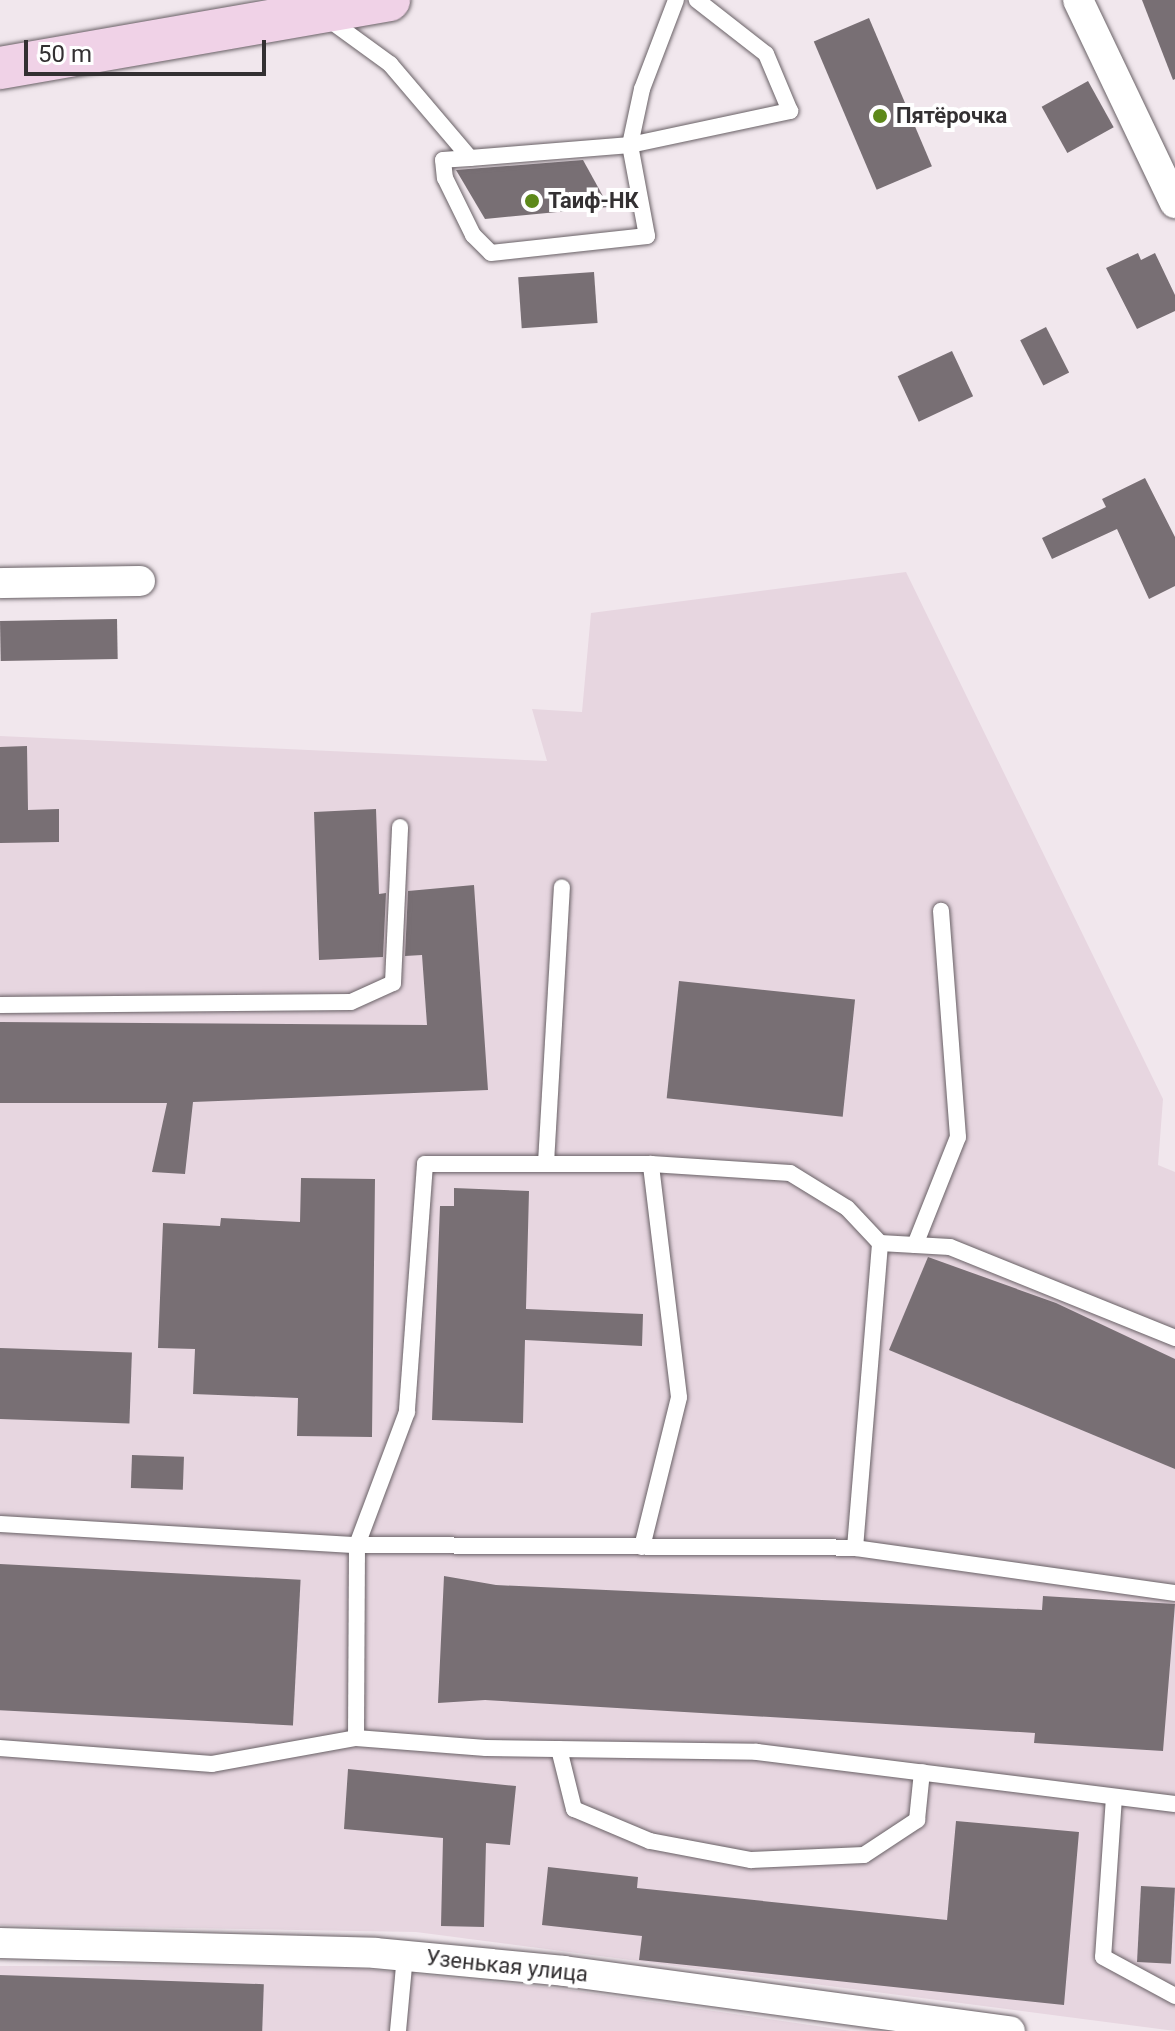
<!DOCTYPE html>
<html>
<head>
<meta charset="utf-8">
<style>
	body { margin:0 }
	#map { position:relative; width:1175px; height:2031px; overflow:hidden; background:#f1e7ed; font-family:Roboto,sans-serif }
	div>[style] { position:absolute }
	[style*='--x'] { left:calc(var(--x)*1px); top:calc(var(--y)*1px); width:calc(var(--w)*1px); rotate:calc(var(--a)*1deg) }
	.built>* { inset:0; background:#e7d6e0 }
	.building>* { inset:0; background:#786f74; transform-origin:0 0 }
	.roads { filter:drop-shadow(0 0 2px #696166) drop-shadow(0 0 2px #696166) }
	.lane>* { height:16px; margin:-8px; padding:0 8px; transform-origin:8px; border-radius:8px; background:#fff }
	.street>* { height:30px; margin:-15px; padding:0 15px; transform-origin:15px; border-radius:15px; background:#fff }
	.secondary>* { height:42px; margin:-21px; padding:0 21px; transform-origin:21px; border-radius:21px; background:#f0d2e7 }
	.dots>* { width:22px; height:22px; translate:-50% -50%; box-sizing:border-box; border:4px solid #fff; border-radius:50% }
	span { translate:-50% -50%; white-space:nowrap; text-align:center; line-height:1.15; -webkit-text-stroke:8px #fff; paint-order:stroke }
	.poi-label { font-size:22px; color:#333032; font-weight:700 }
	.left { translate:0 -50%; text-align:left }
	.street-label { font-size:22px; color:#333032 }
	.scale { position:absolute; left:24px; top:40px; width:242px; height:36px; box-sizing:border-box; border:4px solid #333032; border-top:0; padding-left:10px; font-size:24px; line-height:28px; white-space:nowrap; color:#333032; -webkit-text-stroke:6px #fff; paint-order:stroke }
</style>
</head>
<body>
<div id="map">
	<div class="built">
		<i style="clip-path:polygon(906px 572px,1163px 1099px,1158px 1165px,1175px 1172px,1175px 2031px,416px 1932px,0 1925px,0 736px,547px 761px,532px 709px,582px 712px,591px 613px)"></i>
		<i style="clip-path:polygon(0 1966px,345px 1967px,563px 1989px,851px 2031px,0 2031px)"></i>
	</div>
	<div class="building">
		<i style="clip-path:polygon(1142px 0,1175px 0,1175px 79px,1173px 80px)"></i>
		<i style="left:869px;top:18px;width:161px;height:60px;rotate:67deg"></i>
		<i style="left:1088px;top:81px;width:53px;height:53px;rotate:61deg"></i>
		<i style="clip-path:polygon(583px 160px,609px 207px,485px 219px,456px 170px)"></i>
		<i style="clip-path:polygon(1138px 253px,1141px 260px,1155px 253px,1175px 295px,1175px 311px,1137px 329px,1106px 268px)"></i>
		<i style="left:594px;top:272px;width:51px;height:76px;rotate:86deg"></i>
		<i style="left:1046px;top:327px;width:51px;height:29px;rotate:63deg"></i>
		<i style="left:952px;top:351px;width:50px;height:60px;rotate:65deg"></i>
		<i style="clip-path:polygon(1145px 478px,1175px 537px,1175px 586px,1149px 599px,1117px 529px,1052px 559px,1042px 538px,1106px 507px,1102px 499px)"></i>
		<i style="left:117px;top:619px;width:40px;height:117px;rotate:89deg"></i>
		<i style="clip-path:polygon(27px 746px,28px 810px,59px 809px,59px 842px,0 843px,0 747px)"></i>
		<i style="clip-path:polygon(376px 809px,379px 894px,386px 893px,383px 957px,319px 960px,314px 812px)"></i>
		<i style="clip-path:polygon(474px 885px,488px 1090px,193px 1102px,185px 1174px,152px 1172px,167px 1103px,0 1103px,0 1022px,427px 1025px,422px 955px,405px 956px,408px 891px)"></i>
		<i style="left:679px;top:981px;width:177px;height:118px;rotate:6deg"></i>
		<i style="clip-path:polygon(301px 1178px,375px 1179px,372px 1437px,297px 1436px,298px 1398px,193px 1394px,195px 1349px,158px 1348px,163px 1223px,220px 1226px,221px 1218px,300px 1222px)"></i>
		<i style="clip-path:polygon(454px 1188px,529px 1191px,526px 1309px,643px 1314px,642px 1346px,525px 1340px,523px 1423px,432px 1420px,440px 1206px,454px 1206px)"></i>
		<i style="clip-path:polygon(928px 1257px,1056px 1303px,1175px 1359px,1175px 1469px,889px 1350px)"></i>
		<i style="left:0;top:1348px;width:132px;height:71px;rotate:2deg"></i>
		<i style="left:132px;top:1455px;width:52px;height:33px;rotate:2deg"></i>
		<i style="left:0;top:1564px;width:301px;height:146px;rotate:3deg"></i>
		<i style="clip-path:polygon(444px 1576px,496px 1585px,1042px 1610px,1043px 1596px,1175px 1604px,1163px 1751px,1034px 1743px,1035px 1733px,485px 1700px,438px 1703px)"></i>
		<i style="clip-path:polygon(348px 1769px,516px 1786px,510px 1845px,486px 1843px,484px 1927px,441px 1926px,443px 1838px,344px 1829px)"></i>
		<i style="clip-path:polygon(956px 1821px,1079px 1832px,1064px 2005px,639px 1960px,642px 1936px,542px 1925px,548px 1867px,638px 1877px,637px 1888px,947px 1920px)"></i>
		<i style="left:1141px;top:1886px;width:34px;height:76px;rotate:3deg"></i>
		<i style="left:0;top:1975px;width:264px;height:56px;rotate:2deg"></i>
	</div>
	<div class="roads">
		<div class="lane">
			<i style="--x:324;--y:16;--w:82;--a:36"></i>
			<i style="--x:390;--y:64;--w:123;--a:49.6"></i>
			<i style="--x:470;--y:158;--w:161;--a:-4.6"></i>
			<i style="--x:630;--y:145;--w:57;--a:-77.9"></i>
			<i style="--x:642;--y:89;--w:95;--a:-69.1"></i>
			<i style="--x:470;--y:158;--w:27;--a:176"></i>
			<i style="--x:443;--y:160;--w:18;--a:84"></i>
			<i style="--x:445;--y:178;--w:64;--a:63.8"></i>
			<i style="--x:473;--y:235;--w:25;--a:45"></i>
			<i style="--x:491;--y:253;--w:157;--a:-6.2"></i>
			<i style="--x:647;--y:236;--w:93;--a:-100.6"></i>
			<i style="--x:630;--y:145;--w:164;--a:-12"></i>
			<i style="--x:790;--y:111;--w:62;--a:-112.8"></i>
			<i style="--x:766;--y:54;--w:88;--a:-142"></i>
			<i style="--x:0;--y:1005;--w:351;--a:-0.5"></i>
			<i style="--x:351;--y:1002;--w:46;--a:-24.3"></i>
			<i style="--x:393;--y:983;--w:156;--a:-87.4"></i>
			<i style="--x:546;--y:1163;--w:276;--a:-86.7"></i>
			<i style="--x:880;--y:1243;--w:48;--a:-133.3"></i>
			<i style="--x:847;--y:1208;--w:67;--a:-148.4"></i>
			<i style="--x:790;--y:1173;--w:139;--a:-176.3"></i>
			<i style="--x:651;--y:1164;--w:226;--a:180"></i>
			<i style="--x:425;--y:1164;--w:249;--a:94.2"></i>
			<i style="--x:407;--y:1412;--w:142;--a:110.6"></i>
			<i style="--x:357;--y:1545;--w:498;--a:0.3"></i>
			<i style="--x:855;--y:1548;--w:306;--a:-85.3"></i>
			<i style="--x:880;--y:1243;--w:70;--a:3.3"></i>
			<i style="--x:950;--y:1247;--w:243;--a:22"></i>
			<i style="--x:915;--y:1245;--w:116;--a:-68.3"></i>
			<i style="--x:958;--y:1137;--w:227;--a:-94.3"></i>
			<i style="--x:0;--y:1524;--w:358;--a:3.4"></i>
			<i style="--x:357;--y:1545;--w:193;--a:90.3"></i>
			<i style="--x:356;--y:1738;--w:146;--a:169.8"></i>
			<i style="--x:212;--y:1764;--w:213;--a:-175.7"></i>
			<i style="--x:642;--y:1547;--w:154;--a:-76.1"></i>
			<i style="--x:679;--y:1397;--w:235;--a:-96.9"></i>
			<i style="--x:855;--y:1548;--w:323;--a:8"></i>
			<i style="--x:356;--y:1738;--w:130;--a:4.4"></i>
			<i style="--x:486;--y:1748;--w:271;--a:0.8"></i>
			<i style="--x:757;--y:1752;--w:421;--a:7.1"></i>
			<i style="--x:559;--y:1749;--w:62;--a:76"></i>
			<i style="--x:574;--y:1809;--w:82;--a:22.8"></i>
			<i style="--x:650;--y:1841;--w:103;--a:10.7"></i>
			<i style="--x:751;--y:1860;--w:113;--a:-2.5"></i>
			<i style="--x:864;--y:1855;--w:64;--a:-33.4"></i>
			<i style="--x:917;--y:1820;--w:48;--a:-84.1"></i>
			<i style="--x:1114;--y:1797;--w:160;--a:93.9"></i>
			<i style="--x:1103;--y:1957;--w:82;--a:28.4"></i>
			<i style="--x:398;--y:2031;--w:75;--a:-84.7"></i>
		</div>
		<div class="street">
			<i style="--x:1078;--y:0;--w:225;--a:64.5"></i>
			<i style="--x:0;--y:583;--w:140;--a:-0.8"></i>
			<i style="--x:0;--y:1943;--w:375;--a:1.5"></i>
			<i style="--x:375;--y:1953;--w:190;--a:5.4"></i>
			<i style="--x:564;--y:1971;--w:450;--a:7.7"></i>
		</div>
		<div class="secondary">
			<i style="--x:0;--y:68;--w:395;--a:-9.9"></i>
		</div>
	</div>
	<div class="dots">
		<i style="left:880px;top:116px;background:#5d8919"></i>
		<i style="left:532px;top:201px;background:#5d8919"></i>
	</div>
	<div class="poi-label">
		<span class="left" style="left:896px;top:116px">Пятёрочка</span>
		<span class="left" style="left:548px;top:201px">Таиф-НК</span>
	</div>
	<div class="street-label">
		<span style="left:507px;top:1966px;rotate:6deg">Узенькая улица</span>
	</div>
	<div class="scale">50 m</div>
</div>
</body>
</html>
